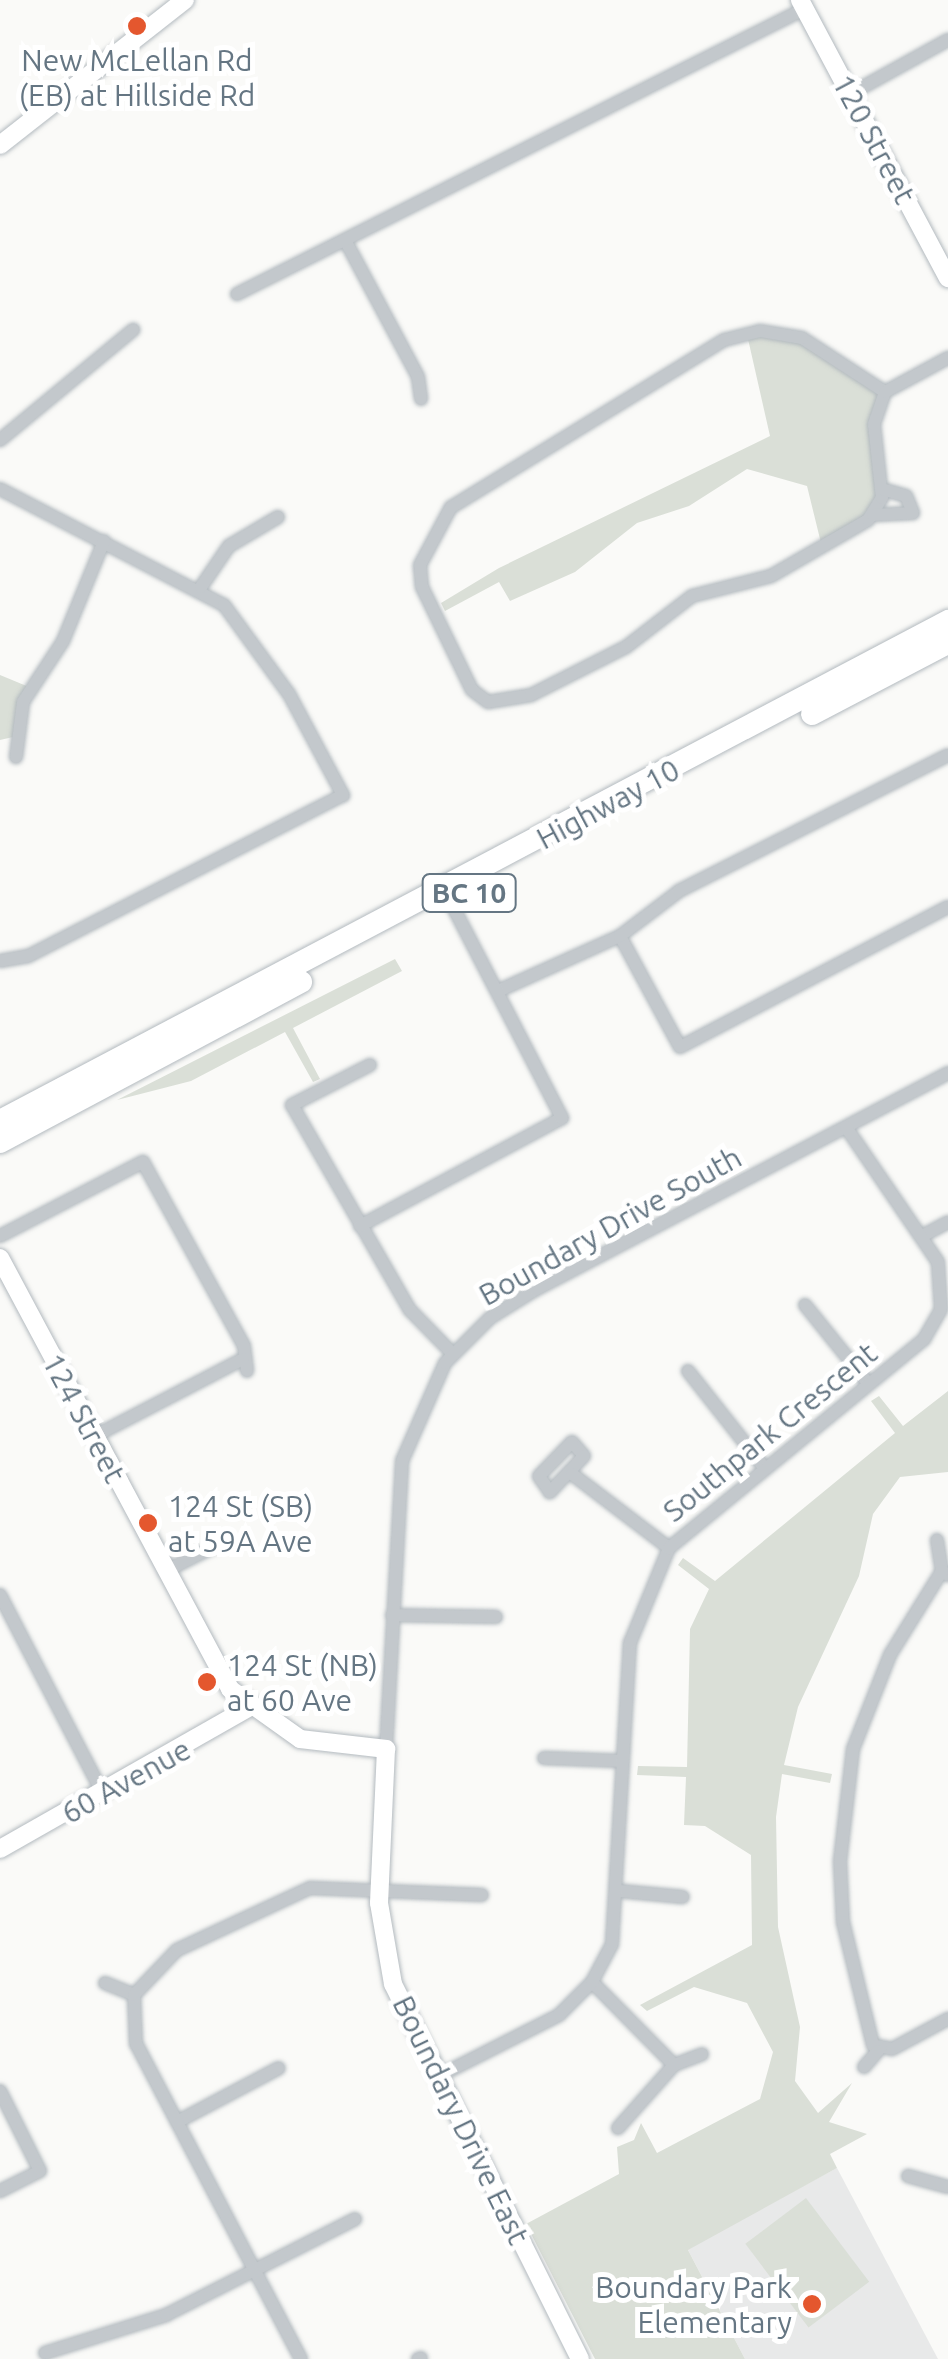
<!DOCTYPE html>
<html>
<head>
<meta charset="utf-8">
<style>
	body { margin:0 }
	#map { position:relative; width:948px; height:2359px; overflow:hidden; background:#fafaf8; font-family:Ubuntu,sans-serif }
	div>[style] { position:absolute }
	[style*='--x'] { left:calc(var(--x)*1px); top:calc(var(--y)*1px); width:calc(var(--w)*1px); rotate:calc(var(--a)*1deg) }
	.built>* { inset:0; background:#e8e9e9 }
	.green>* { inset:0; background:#dadfd7; transform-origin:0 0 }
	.roads { filter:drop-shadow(0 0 2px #b3babf) drop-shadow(0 0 2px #b3babf) }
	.street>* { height:12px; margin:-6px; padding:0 6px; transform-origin:6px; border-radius:6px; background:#c3c8cc }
	.secondary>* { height:18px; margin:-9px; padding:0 9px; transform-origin:9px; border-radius:9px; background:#fff }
	.highway>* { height:22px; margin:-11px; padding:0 11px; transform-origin:11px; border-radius:11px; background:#fff }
	.dots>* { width:28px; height:28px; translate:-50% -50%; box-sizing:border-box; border:5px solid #fff; border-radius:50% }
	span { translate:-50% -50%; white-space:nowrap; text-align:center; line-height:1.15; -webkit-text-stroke:10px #fff; paint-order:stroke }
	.shield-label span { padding:2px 8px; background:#fff; border:2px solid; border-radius:8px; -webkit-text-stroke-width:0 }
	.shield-label { font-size:28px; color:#657683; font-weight:700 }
	.poi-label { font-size:30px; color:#657683 }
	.left { translate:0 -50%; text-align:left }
	.right { translate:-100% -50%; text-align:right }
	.street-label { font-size:30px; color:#657683 }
</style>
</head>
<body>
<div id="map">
	<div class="built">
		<i style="clip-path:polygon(837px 2168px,938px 2359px,745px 2359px,687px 2248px)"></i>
	</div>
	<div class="green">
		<i style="clip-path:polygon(759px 336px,802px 343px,880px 393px,878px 496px,865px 517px,821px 543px,807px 486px,747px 469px,689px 506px,637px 523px,575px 572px,510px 601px,499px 582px,445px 611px,441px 603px,499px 568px,770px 436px,748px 339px)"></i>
		<i style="clip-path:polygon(0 675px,29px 687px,13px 737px,0 740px)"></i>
		<i style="clip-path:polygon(395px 959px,402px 971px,293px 1028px,320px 1079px,313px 1082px,285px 1032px,191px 1081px,117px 1100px)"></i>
		<i style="clip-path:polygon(948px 1391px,948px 1472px,900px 1477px,873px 1514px,859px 1576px,798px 1707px,784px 1765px,832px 1774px,830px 1783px,782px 1774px,776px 1817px,778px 1927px,800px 2027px,795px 2081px,818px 2113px,852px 2083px,829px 2122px,867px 2134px,830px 2154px,837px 2168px,688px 2250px,745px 2359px,595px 2359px,526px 2224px,619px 2174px,617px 2147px,634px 2140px,641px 2123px,657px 2153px,760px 2099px,773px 2052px,747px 2003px,694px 1987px,647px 2011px,640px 2005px,752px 1945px,751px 1855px,705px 1826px,684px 1825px,686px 1777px,637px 1775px,638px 1766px,687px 1767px,690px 1629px,709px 1589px,678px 1565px,683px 1558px,715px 1581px,895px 1433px,871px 1401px,879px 1396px,903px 1426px)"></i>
		<i style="left:806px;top:2198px;width:105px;height:76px;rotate:53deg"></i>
	</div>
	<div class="roads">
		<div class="street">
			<i style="--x:850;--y:94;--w:112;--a:-28.9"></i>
			<i style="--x:345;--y:240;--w:155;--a:61.9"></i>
			<i style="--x:418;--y:377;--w:22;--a:82"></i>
			<i style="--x:237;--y:294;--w:635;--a:-26.69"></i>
			<i style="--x:885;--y:392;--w:99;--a:-147"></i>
			<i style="--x:802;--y:338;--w:43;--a:-170.5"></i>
			<i style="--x:760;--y:331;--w:37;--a:166"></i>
			<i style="--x:724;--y:340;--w:320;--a:148.5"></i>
			<i style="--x:451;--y:507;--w:66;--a:118.1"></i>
			<i style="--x:420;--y:565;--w:22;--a:85"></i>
			<i style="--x:422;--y:587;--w:114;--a:64.1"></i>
			<i style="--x:472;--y:690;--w:20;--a:37"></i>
			<i style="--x:488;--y:702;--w:44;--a:-9.2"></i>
			<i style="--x:531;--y:695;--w:106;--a:-26.8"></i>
			<i style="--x:626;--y:647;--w:83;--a:-37.7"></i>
			<i style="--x:692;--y:596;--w:81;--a:-14.2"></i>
			<i style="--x:771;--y:576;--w:112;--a:-30"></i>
			<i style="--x:868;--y:520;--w:26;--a:-58"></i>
			<i style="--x:882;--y:498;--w:74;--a:-96.2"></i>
			<i style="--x:874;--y:424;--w:34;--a:-71"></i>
			<i style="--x:885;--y:392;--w:72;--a:-28.4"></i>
			<i style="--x:0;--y:440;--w:173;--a:-39.6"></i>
			<i style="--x:0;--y:489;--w:252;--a:27.4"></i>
			<i style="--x:224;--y:605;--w:110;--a:53.9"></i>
			<i style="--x:289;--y:694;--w:115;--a:61.9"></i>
			<i style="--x:343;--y:795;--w:354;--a:152.9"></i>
			<i style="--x:28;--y:956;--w:28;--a:170"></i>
			<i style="--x:873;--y:515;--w:40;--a:-2.9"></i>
			<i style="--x:913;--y:513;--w:18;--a:-112"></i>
			<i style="--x:906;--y:496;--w:26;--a:-164"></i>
			<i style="--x:201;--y:587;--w:50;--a:-55.7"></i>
			<i style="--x:229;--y:546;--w:57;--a:-30.6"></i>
			<i style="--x:16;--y:757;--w:55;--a:-82.7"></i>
			<i style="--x:23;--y:702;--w:73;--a:-56.7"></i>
			<i style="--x:63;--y:641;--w:108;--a:-67.7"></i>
			<i style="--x:620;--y:936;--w:126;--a:61.6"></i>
			<i style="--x:680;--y:1047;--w:302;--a:-27.6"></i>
			<i style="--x:498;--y:991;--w:134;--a:-24.3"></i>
			<i style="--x:620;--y:936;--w:74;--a:-37.3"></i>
			<i style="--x:679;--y:891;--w:301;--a:-26.8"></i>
			<i style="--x:370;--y:1065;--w:88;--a:152.9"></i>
			<i style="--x:292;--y:1105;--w:237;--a:60.1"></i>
			<i style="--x:410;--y:1310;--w:62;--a:45.7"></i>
			<i style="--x:360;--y:1226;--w:229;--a:-28.1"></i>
			<i style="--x:562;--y:1118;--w:242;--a:-117.3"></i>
			<i style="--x:924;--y:1235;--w:27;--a:-28"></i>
			<i style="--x:0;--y:1236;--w:161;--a:-27.4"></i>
			<i style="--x:143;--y:1162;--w:210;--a:61.2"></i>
			<i style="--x:244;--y:1346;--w:25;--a:83"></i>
			<i style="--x:805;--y:1305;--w:100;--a:51.1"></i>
			<i style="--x:688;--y:1371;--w:121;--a:51.7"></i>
			<i style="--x:93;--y:1437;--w:169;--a:-27.5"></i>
			<i style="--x:572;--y:1442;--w:18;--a:49"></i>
			<i style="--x:584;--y:1456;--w:50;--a:133.4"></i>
			<i style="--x:550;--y:1492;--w:19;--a:-125"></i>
			<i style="--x:539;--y:1476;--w:47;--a:-45.9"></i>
			<i style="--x:572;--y:1474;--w:122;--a:37.3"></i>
			<i style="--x:937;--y:1540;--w:31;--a:81"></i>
			<i style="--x:164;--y:1572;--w:59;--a:-27"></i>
			<i style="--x:948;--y:1575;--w:7;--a:-146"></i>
			<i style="--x:942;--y:1571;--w:99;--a:121.8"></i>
			<i style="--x:890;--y:1655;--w:101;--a:111.5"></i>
			<i style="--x:853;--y:1749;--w:113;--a:96.6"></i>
			<i style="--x:840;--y:1861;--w:61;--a:87.2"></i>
			<i style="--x:843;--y:1922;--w:127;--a:76.3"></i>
			<i style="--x:873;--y:2045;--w:19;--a:12"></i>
			<i style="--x:892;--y:2049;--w:64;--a:-28.2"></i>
			<i style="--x:0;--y:1595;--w:224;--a:62.6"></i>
			<i style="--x:392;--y:1615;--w:104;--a:1.1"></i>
			<i style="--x:386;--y:1749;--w:288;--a:-86.8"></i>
			<i style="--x:402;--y:1461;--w:107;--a:-66.3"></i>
			<i style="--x:445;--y:1363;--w:64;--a:-45"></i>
			<i style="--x:490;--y:1318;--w:53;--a:-31.9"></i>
			<i style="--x:535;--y:1290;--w:467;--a:-27.7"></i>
			<i style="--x:544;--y:1758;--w:79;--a:2.2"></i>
			<i style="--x:620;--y:1891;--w:63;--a:5.4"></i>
			<i style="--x:592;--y:1982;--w:117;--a:45.3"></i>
			<i style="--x:105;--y:1983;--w:31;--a:22"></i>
			<i style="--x:864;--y:2067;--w:21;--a:-49"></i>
			<i style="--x:437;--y:2077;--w:137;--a:-26.9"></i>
			<i style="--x:559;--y:2015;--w:47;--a:-45"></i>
			<i style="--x:592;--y:1982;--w:43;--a:-62.2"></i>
			<i style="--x:612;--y:1944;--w:302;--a:-86.6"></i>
			<i style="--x:630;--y:1643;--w:103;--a:-67.7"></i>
			<i style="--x:669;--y:1548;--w:330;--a:-39.3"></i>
			<i style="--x:924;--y:1339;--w:34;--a:-60"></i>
			<i style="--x:941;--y:1309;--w:47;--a:-93.7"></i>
			<i style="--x:938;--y:1262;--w:163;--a:-124.3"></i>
			<i style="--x:0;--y:2091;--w:89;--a:63.4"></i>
			<i style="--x:40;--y:2171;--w:45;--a:153.4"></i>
			<i style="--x:177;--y:2122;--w:115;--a:-27.9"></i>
			<i style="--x:618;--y:2128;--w:84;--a:-48.4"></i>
			<i style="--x:674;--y:2065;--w:30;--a:-21"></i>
			<i style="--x:908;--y:2176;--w:41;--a:15.4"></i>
			<i style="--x:45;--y:2353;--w:127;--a:-17.4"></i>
			<i style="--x:166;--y:2315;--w:212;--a:-26.9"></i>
			<i style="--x:301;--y:2359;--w:356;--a:-117.6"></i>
			<i style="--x:136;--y:2044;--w:49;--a:-92.3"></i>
			<i style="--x:134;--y:1995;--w:62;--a:-46.3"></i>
			<i style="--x:177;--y:1950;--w:147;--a:-25"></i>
			<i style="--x:310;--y:1888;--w:172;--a:2.3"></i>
			<i style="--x:418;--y:2359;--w:3;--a:-18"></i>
		</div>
		<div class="secondary">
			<i style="--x:800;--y:0;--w:315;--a:62"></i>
			<i style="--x:0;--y:145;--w:235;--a:-38.1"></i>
			<i style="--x:0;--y:1258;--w:489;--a:61.9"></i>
			<i style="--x:230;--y:1689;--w:86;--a:35.5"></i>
			<i style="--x:300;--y:1739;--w:87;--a:6.6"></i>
			<i style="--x:386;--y:1749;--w:154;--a:92.6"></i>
			<i style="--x:379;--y:1903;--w:82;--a:80.2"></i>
			<i style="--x:393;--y:1984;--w:419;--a:63.5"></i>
			<i style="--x:0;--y:1849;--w:285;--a:-29.6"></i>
		</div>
		<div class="highway">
			<i style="--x:812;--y:714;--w:153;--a:-27.6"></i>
			<i style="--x:0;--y:1121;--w:1072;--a:-27.81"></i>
			<i style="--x:0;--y:1142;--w:341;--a:-28"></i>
		</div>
	</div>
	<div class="dots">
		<i style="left:137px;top:26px;background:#e4572e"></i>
		<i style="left:148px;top:1523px;background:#e4572e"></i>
		<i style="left:207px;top:1682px;background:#e4572e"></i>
		<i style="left:812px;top:2304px;background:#e4572e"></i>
	</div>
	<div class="shield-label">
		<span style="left:469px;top:893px">BC 10</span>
	</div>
	<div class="poi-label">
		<span style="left:137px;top:77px">New McLellan Rd<br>(EB) at Hillside Rd</span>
		<span class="left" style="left:168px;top:1523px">124 St (SB)<br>at 59A Ave</span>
		<span class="left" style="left:227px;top:1682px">124 St (NB)<br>at 60 Ave</span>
		<span class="right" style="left:792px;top:2304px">Boundary Park<br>Elementary</span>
	</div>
	<div class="street-label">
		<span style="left:874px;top:139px;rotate:62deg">120 Street</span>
		<span style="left:608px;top:804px;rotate:-28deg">Highway 10</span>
		<span style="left:610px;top:1226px;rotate:-29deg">Boundary Drive South</span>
		<span style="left:84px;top:1418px;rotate:62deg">124 Street</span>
		<span style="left:770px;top:1432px;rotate:-39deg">Southpark Crescent</span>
		<span style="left:126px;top:1781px;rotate:-29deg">60 Avenue</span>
		<span style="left:461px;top:2120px;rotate:64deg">Boundary Drive East</span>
	</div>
</div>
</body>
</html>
